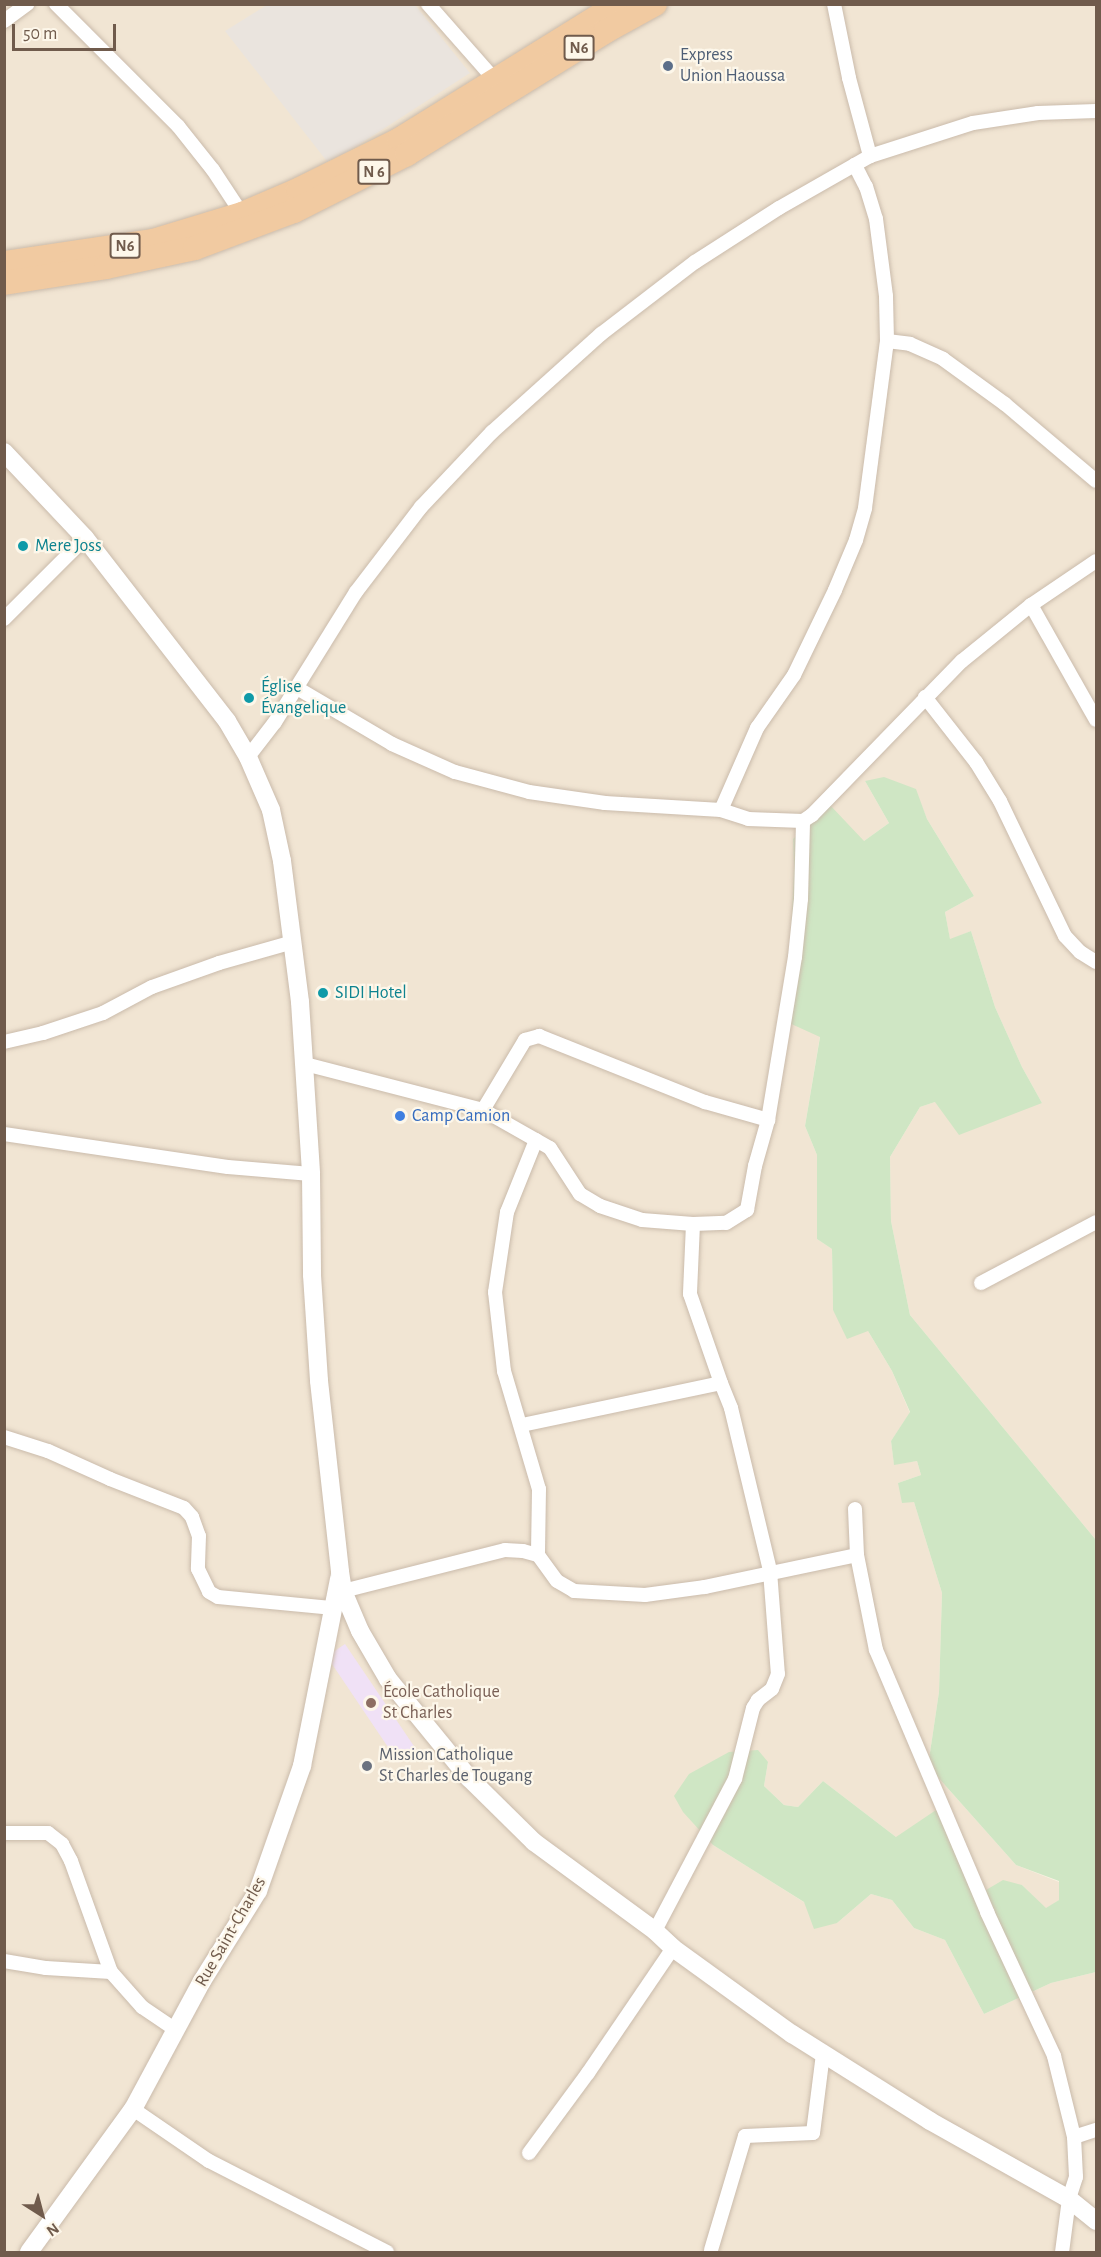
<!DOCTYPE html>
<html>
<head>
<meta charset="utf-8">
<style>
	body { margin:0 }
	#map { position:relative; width:1101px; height:2257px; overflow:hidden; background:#faf3e4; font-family:"Alegreya Sans",sans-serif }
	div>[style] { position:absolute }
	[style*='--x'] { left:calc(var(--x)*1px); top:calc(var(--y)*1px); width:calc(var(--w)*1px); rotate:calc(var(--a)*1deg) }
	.residential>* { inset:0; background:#f1e5d3 }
	.industrial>* { inset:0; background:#eae4de }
	.education>* { inset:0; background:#f0e1f6; transform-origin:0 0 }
	.green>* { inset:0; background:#cfe6c4 }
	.roads { filter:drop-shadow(0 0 2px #cabbab) drop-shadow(0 0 2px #cabbab) }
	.minor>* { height:14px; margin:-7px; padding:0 7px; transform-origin:7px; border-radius:7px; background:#fff }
	.tertiary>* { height:18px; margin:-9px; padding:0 9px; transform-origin:9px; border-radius:9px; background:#fff }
	.trunk>* { height:24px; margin:-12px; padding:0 12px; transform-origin:12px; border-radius:12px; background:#f1caa1 }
	.dots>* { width:16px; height:16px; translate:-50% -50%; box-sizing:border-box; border:3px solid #fdf7ea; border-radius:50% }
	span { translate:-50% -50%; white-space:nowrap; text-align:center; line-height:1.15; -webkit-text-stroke:4.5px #fdf7ea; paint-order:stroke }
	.shield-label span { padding:2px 4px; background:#fdf7ea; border:2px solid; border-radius:4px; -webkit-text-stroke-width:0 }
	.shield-label { font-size:16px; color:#705b4c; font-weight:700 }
	.service-label { font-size:18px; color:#4e5e75 }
	.left { translate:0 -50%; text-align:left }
	.culture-label { font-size:18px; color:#0d838f }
	.shop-label { font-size:18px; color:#366cbe }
	.education-label { font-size:18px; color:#785e54 }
	.worship-label { font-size:18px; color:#5b616d }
	.street-label { font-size:18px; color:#705b4c }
	.frame { position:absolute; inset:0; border:6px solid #705b4c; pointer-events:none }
	.north { position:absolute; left:12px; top:2185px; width:60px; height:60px; -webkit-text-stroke:4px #fdf7ea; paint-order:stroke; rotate:144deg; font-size:16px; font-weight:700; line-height:24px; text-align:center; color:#705b4c }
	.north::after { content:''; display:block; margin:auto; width:21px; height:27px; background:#705b4c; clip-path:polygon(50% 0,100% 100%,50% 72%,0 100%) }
	.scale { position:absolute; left:12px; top:24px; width:104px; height:27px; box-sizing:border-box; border:3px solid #705b4c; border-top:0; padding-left:8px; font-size:18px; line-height:21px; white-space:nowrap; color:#705b4c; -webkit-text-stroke:4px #fdf7ea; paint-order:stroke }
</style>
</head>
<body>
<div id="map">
	<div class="residential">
		<i style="clip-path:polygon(5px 5px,1096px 5px,1096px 1540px,910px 1315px,891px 1221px,890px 1157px,920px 1107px,935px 1102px,1042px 1103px,1022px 1067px,995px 1007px,971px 931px,950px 940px,945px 912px,974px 896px,927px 819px,915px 789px,865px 781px,889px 823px,864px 841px,793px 839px,794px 867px,787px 1021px,820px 1036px,805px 1126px,817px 1155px,817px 1239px,832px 1249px,833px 1310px,868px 1331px,892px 1371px,910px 1413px,891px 1441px,894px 1464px,917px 1461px,921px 1475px,898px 1483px,914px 1502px,942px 1593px,939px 1692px,928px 1766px,1016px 1865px,1059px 1882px,1059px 1900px,1046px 1909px,1022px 1885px,981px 1894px,896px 1837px,823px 1781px,798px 1807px,784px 1805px,764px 1786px,768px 1762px,713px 1845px,837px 1923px,871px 1894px,892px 1900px,914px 1928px,945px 1940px,984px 2014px,1051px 1983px,1096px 1972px,1096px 2252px,5px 2252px)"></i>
	</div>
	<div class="industrial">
		<i style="clip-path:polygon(267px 5px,415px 5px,470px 73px,329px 164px,225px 31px)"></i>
	</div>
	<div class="education">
		<i style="left:345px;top:1644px;width:128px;height:22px;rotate:56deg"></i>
	</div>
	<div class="green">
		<i style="clip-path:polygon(884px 777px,916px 789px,927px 819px,974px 896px,945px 912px,950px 939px,971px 931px,995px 1007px,1022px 1067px,1042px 1103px,959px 1135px,935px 1102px,920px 1107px,890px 1157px,891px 1221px,910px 1315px,1096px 1540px,1096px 1972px,1051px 1983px,984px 2014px,945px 1940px,914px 1928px,892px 1900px,871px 1894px,837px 1923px,814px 1929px,804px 1902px,713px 1845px,683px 1812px,674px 1796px,689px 1774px,729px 1752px,758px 1750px,768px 1762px,764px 1786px,784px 1805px,798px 1807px,823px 1781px,896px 1837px,939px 1808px,981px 1893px,1003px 1880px,1022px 1885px,1046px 1908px,1059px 1900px,1059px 1881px,1016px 1865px,928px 1766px,939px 1692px,942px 1593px,914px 1502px,902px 1503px,898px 1483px,921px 1475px,917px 1461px,894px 1465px,891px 1441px,910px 1412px,892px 1371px,868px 1331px,847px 1339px,833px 1310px,832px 1249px,817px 1239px,817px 1155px,805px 1126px,820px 1037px,787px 1022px,794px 867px,793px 839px,829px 804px,864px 841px,889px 823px,865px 781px)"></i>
	</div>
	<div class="roads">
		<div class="minor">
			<i style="--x:56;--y:4;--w:173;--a:45"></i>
			<i style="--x:178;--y:126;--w:56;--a:51.5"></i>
			<i style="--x:213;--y:170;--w:53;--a:56.6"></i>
			<i style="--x:428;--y:4;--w:101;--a:48.6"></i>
			<i style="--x:834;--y:4;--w:76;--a:78.5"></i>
			<i style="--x:849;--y:78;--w:81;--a:74.9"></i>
			<i style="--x:4;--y:21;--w:29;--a:-36"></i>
			<i style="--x:887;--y:341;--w:23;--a:7"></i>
			<i style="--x:910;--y:344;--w:36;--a:24"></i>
			<i style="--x:943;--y:359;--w:77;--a:36"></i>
			<i style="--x:1005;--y:404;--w:119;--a:40.2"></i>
			<i style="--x:1031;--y:605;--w:132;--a:60.5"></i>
			<i style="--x:4;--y:619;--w:115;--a:-45"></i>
			<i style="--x:297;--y:688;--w:110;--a:30.5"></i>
			<i style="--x:392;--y:744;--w:69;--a:24"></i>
			<i style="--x:455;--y:772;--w:77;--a:15.1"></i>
			<i style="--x:529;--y:792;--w:77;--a:8.2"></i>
			<i style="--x:605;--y:803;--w:116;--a:3.5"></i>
			<i style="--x:721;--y:810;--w:28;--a:18"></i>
			<i style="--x:748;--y:819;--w:55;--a:2.1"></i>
			<i style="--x:803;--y:821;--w:11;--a:-34"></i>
			<i style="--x:812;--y:815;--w:215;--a:-45.8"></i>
			<i style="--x:962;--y:661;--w:89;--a:-39.1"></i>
			<i style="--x:1031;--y:605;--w:78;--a:-34.1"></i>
			<i style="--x:925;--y:697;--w:83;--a:51.9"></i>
			<i style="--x:976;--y:762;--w:46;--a:58.4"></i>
			<i style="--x:1000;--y:801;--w:150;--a:64.3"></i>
			<i style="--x:1065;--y:936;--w:22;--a:47"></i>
			<i style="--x:1080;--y:952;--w:19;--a:32"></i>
			<i style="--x:248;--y:757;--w:44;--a:-52.4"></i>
			<i style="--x:275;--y:722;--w:153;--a:-58.1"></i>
			<i style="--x:356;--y:592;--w:107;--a:-52.6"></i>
			<i style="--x:421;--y:507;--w:103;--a:-46.6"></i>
			<i style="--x:492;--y:432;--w:147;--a:-42"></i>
			<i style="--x:601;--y:334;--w:118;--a:-37.5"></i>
			<i style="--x:695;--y:262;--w:100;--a:-32.7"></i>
			<i style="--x:779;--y:208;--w:105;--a:-29.7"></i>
			<i style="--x:870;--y:156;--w:108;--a:-17.8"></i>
			<i style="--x:973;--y:123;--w:66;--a:-8.7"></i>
			<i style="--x:1038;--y:113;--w:58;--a:-2"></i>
			<i style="--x:721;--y:810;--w:90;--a:-66.3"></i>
			<i style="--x:757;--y:728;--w:65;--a:-55.1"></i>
			<i style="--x:794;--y:675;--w:94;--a:-64.2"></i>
			<i style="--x:835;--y:590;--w:54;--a:-67.2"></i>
			<i style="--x:856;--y:540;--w:33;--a:-74"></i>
			<i style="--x:865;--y:508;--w:168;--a:-82.5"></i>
			<i style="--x:887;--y:341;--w:45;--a:-91.3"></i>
			<i style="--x:886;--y:296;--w:78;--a:-97.4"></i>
			<i style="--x:876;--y:219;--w:34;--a:-107"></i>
			<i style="--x:866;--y:187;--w:25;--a:-117"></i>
			<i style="--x:4;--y:1042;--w:40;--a:-13"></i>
			<i style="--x:43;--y:1033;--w:63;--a:-18.4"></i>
			<i style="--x:103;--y:1013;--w:55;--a:-28"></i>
			<i style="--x:152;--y:987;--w:71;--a:-19.7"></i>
			<i style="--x:219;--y:963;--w:77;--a:-15.8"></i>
			<i style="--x:305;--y:1064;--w:184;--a:14.5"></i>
			<i style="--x:483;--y:1110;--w:82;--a:-59"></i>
			<i style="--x:525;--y:1040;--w:15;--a:-16"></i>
			<i style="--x:539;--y:1036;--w:179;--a:21.7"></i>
			<i style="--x:705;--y:1102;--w:66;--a:15.9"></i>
			<i style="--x:768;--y:1120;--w:165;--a:-80.6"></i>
			<i style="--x:795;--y:957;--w:58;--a:-84.1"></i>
			<i style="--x:801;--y:899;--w:78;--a:-88.5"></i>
			<i style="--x:483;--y:1110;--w:77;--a:29.6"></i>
			<i style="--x:550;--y:1148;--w:55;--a:56.9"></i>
			<i style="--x:580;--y:1194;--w:23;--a:31"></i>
			<i style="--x:600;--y:1206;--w:44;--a:18.4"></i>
			<i style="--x:642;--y:1220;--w:51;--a:4.5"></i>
			<i style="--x:693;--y:1224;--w:33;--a:-2"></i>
			<i style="--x:726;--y:1223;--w:25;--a:-32"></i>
			<i style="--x:747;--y:1210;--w:45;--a:-79.7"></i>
			<i style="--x:755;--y:1166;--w:48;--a:-74.2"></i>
			<i style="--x:4;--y:1134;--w:226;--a:8.4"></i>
			<i style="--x:228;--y:1167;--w:83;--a:4.8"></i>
			<i style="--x:536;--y:1140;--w:78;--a:111.9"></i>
			<i style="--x:507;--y:1212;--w:81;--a:98.5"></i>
			<i style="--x:495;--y:1292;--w:80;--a:83.5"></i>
			<i style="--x:504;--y:1371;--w:123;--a:73.5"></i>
			<i style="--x:539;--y:1489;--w:66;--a:90.9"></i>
			<i style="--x:693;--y:1224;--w:70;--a:92.5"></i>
			<i style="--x:690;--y:1294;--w:94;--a:70.8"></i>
			<i style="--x:981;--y:1283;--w:130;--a:-27.9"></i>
			<i style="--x:522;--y:1425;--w:203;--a:-11.9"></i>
			<i style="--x:721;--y:1383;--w:27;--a:68"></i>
			<i style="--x:731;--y:1408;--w:168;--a:76.5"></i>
			<i style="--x:770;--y:1571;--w:103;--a:85.6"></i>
			<i style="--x:778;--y:1674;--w:16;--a:112"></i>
			<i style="--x:772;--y:1689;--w:18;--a:142"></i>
			<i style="--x:758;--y:1700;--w:9;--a:122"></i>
			<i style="--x:753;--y:1708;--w:73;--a:104.2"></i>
			<i style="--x:735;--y:1779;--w:172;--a:117.8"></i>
			<i style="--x:4;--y:1437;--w:46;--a:17.7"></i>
			<i style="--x:48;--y:1451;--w:68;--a:24.3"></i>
			<i style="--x:110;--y:1479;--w:79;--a:21.4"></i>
			<i style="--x:184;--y:1508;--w:12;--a:48"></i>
			<i style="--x:192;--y:1517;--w:20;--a:70"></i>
			<i style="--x:199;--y:1536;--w:33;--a:92"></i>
			<i style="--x:198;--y:1569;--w:25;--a:64"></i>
			<i style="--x:209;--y:1592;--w:10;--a:29"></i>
			<i style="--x:218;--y:1597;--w:116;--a:5.5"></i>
			<i style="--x:855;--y:1509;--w:46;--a:87.5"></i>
			<i style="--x:857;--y:1555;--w:97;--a:78.7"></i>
			<i style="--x:876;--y:1650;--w:285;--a:67"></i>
			<i style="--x:987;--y:1912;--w:159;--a:65"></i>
			<i style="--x:1054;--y:2056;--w:83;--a:76.1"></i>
			<i style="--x:1074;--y:2137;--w:40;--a:87.1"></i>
			<i style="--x:1076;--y:2177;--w:23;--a:108"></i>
			<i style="--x:1069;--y:2199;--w:53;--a:97.5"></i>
			<i style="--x:343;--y:1591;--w:167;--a:-14.2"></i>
			<i style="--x:505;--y:1550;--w:18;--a:3"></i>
			<i style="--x:523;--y:1551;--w:16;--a:15"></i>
			<i style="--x:538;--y:1555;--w:32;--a:54"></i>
			<i style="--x:557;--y:1581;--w:20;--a:30"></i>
			<i style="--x:574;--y:1591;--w:71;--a:3.2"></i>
			<i style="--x:645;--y:1595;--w:61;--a:-7.6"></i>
			<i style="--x:705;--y:1587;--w:155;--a:-11.9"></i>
			<i style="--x:4;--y:1833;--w:44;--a:0"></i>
			<i style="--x:48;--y:1833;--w:18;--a:38"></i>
			<i style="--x:62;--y:1844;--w:19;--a:62"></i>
			<i style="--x:71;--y:1861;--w:118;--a:70.2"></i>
			<i style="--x:111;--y:1972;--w:47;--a:48.5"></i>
			<i style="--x:142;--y:2007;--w:41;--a:34.1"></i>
			<i style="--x:4;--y:1961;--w:43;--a:9.5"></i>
			<i style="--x:46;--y:1968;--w:65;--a:3.5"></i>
			<i style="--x:133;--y:2109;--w:92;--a:34.4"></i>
			<i style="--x:209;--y:2161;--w:200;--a:27.1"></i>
			<i style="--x:1074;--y:2137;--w:23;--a:-18"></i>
			<i style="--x:529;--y:2153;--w:99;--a:-53.6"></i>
			<i style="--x:588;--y:2073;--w:151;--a:-55.8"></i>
			<i style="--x:711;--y:2250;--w:119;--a:-73.4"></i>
			<i style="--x:745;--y:2136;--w:68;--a:-2.5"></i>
			<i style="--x:813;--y:2133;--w:80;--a:-82.8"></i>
		</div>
		<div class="tertiary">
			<i style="--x:4;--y:452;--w:118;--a:46.7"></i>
			<i style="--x:85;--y:538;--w:232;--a:52.2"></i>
			<i style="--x:227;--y:721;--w:42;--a:59.7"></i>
			<i style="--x:248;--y:757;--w:58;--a:66.5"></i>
			<i style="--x:271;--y:810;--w:52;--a:77.8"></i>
			<i style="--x:282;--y:861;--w:142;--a:82.7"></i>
			<i style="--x:300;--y:1002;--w:172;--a:86.3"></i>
			<i style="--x:311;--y:1174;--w:101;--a:89.4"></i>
			<i style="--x:312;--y:1275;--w:106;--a:86.2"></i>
			<i style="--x:319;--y:1381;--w:192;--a:83.7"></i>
			<i style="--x:340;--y:1572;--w:19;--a:81"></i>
			<i style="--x:343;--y:1591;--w:43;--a:67"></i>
			<i style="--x:360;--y:1631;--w:56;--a:59.7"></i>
			<i style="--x:388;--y:1679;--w:128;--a:50.7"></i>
			<i style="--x:469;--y:1778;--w:91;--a:44.6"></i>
			<i style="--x:534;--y:1842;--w:150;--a:36.3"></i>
			<i style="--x:655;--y:1931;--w:25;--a:43"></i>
			<i style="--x:673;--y:1948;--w:147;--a:35.9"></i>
			<i style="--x:792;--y:2034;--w:163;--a:32.2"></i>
			<i style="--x:930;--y:2121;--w:159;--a:29.3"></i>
			<i style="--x:1069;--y:2199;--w:35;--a:39"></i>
			<i style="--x:29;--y:2252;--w:177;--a:-54"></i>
			<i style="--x:133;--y:2109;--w:145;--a:-61.7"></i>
			<i style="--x:202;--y:1981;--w:106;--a:-58.1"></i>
			<i style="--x:258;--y:1891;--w:133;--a:-70.6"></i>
			<i style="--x:302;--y:1766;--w:191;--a:-78.8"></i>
		</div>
		<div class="trunk">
			<i style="--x:4;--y:263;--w:151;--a:-8.4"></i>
			<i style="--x:153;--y:241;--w:93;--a:-16.9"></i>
			<i style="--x:242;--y:214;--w:61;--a:-23.2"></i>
			<i style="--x:298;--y:190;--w:113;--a:-26.3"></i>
			<i style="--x:399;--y:140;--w:258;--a:-31.8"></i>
			<i style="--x:4;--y:283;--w:103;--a:-8.9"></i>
			<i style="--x:106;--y:267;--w:91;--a:-12.1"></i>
			<i style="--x:195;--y:248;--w:106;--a:-20.5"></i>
			<i style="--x:294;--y:211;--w:127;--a:-26.8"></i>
			<i style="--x:407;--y:154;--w:234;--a:-31.7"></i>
			<i style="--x:606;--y:31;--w:56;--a:-28.9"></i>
		</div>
	</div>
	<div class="dots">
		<i style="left:668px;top:66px;background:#5c6f8a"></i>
		<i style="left:23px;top:546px;background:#0f9aa8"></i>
		<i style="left:249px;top:698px;background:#0f9aa8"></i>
		<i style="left:323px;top:993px;background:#0f9aa8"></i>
		<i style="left:400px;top:1116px;background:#3f7fe0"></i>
		<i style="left:371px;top:1703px;background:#8d6e63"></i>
		<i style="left:367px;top:1766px;background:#6b7280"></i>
	</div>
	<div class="shield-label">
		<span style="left:579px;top:48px">N6</span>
		<span style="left:374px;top:172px">N 6</span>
		<span style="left:125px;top:246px">N6</span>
	</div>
	<div class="service-label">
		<span class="left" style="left:680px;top:66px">Express<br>Union Haoussa</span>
	</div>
	<div class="culture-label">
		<span class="left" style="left:35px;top:546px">Mere Joss</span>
		<span class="left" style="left:261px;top:698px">Église<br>Évangelique</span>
		<span class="left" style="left:335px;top:993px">SIDI Hotel</span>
	</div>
	<div class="shop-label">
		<span class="left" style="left:412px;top:1116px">Camp Camion</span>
	</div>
	<div class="education-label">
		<span class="left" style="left:383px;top:1703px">École Catholique<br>St Charles</span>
	</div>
	<div class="worship-label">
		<span class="left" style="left:379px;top:1766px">Mission Catholique<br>St Charles de Tougang</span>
	</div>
	<div class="street-label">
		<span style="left:231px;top:1932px;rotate:-60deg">Rue Saint-Charles</span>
	</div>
	<div class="frame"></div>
	<div class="north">N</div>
	<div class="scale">50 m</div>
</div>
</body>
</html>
